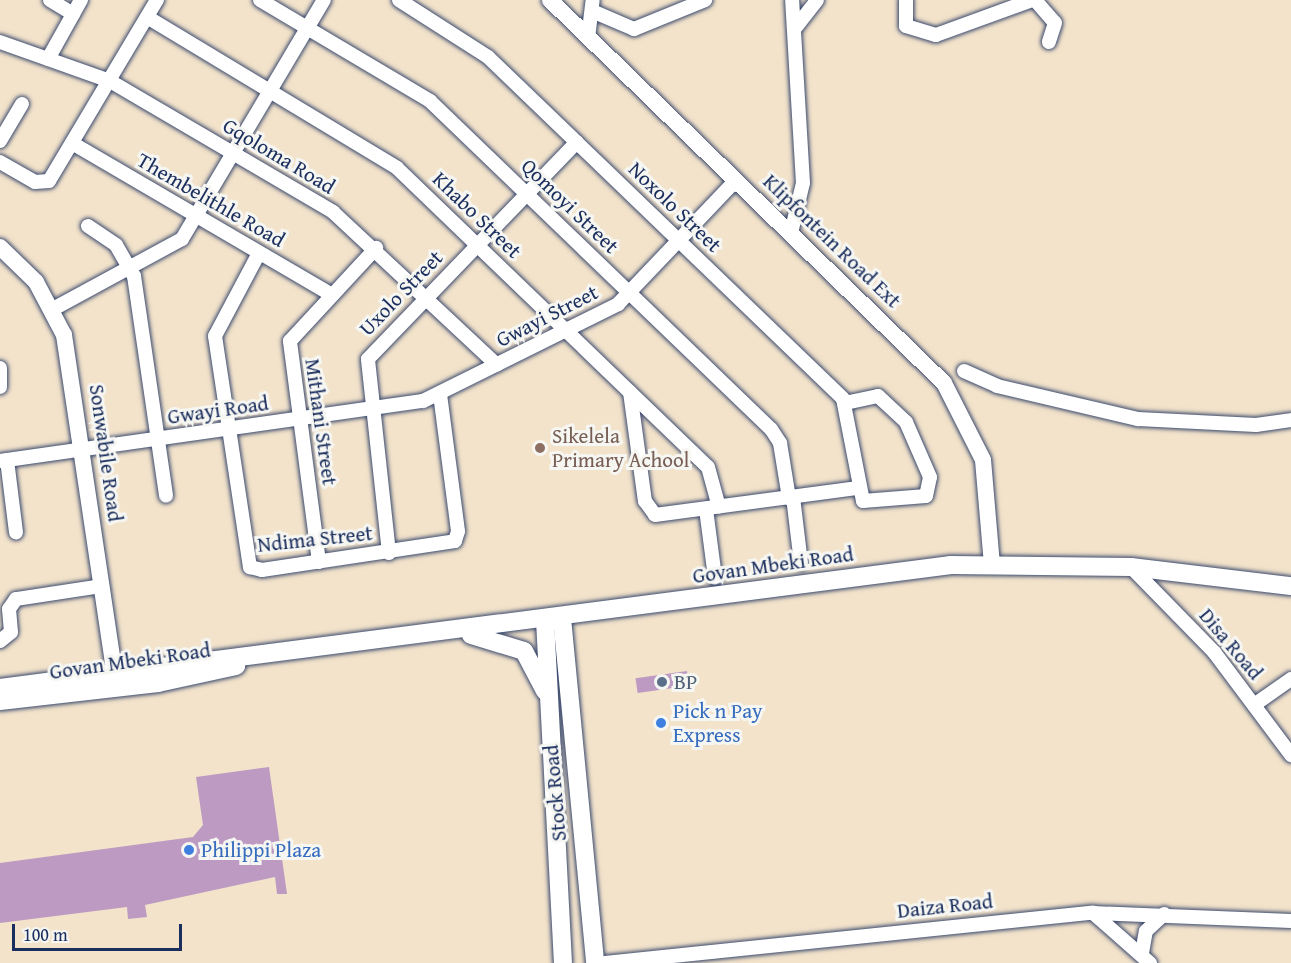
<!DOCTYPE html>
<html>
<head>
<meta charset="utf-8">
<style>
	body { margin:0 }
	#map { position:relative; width:1291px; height:963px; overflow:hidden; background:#f3e3cb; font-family:"Gentium Book Plus",serif }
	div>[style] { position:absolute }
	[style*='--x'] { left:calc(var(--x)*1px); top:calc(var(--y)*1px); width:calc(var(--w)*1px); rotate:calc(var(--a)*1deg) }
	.building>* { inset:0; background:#bd9ac2; transform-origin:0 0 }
	.roads { filter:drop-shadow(0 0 2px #3b4a6e) drop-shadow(0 0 2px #3b4a6e) }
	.minor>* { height:14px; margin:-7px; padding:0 7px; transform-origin:7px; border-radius:7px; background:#fff }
	.tertiary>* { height:16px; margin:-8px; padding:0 8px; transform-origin:8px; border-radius:8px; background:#fff }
	.secondary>* { height:18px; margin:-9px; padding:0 9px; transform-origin:9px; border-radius:9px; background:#fff }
	.dots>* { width:16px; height:16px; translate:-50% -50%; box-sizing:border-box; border:3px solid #f6f6f2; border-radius:50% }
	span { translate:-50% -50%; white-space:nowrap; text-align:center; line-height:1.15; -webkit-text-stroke:6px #f6f6f2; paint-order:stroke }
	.street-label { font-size:21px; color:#1b2f5e }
	.education-label { font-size:21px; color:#785e54 }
	.left { translate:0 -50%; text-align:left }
	.service-label { font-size:21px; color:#4e5e75 }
	.shop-label { font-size:21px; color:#366cbe }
	.scale { position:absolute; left:12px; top:924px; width:170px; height:27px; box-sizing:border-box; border:3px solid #1b2f5e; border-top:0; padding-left:8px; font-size:18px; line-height:21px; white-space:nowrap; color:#1b2f5e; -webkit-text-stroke:4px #f6f6f2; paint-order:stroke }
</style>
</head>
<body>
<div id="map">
	<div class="building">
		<i style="left:687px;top:671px;width:15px;height:52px;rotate:82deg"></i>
		<i style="clip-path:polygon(269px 767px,287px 894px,277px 894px,275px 877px,145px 905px,147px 917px,128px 919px,127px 907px,0 923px,0 863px,193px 837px,203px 825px,196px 777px)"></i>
	</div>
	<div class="roads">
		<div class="minor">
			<i style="--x:50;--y:0;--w:27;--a:31"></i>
			<i style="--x:260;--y:0;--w:198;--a:30.7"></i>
			<i style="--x:430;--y:101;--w:473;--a:43.9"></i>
			<i style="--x:771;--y:429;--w:17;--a:57"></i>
			<i style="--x:780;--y:443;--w:56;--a:80.7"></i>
			<i style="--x:399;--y:0;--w:106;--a:32.6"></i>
			<i style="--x:488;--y:57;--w:493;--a:43.9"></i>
			<i style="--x:843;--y:399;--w:104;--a:78.9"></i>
			<i style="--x:863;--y:501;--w:63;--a:-4.5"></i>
			<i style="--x:926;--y:496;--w:19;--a:-78"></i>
			<i style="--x:930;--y:477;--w:60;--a:-113.6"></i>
			<i style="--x:906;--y:422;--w:38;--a:-137"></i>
			<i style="--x:878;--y:396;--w:33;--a:168"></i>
			<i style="--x:906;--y:0;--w:26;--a:90"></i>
			<i style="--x:906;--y:26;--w:31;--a:17"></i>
			<i style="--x:936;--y:35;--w:102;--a:-20"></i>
			<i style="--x:1035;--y:0;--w:30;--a:49"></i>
			<i style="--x:1055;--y:23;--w:20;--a:108"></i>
			<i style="--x:592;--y:11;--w:46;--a:23.2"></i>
			<i style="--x:634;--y:29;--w:77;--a:-22.2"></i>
			<i style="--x:147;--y:17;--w:292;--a:31.1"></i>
			<i style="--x:397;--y:168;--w:431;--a:43.9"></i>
			<i style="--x:708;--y:467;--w:41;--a:74.6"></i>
			<i style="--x:796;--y:27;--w:34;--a:-52"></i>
			<i style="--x:588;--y:38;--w:38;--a:-83"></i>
			<i style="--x:0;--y:42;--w:117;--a:19.5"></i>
			<i style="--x:110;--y:81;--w:259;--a:30.4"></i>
			<i style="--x:333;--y:212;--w:224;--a:43"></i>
			<i style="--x:48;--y:59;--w:68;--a:-60.8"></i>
			<i style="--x:0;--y:141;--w:43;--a:-59.3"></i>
			<i style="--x:72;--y:143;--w:299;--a:30.3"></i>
			<i style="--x:0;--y:162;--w:40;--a:29.7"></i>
			<i style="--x:35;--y:182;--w:14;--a:-4"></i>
			<i style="--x:49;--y:181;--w:211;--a:-59.2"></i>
			<i style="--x:88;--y:226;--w:34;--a:34"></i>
			<i style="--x:116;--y:245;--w:36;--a:60"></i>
			<i style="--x:134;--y:276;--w:222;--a:81.7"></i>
			<i style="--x:791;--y:233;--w:51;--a:-76.5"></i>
			<i style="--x:803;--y:183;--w:183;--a:-93.4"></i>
			<i style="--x:259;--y:253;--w:94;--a:117.9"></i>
			<i style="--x:215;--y:336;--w:234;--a:81.4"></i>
			<i style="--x:250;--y:567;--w:12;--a:14"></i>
			<i style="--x:262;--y:570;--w:195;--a:-8.5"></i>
			<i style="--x:455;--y:541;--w:10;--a:-73"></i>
			<i style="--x:458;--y:531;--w:138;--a:-97.5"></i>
			<i style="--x:53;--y:309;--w:147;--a:-28.5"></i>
			<i style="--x:182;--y:239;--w:278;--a:-59.3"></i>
			<i style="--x:0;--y:368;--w:19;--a:90"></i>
			<i style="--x:964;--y:371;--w:36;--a:24"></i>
			<i style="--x:997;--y:386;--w:145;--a:13.2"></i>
			<i style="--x:1138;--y:419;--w:118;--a:2.9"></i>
			<i style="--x:1256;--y:425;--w:35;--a:-8"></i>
			<i style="--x:630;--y:392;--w:110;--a:82.2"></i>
			<i style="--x:645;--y:501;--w:17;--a:54"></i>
			<i style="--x:655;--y:515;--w:205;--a:-7.6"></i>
			<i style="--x:7;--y:460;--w:73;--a:82.9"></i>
			<i style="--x:0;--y:461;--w:427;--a:-8.1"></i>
			<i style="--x:423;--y:401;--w:218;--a:-26.4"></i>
			<i style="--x:618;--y:304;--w:171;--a:-46.4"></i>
			<i style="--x:793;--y:497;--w:66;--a:83.1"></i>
			<i style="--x:706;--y:509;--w:69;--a:82.5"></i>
			<i style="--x:389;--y:553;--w:195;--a:-96.2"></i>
			<i style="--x:368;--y:359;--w:301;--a:-46.1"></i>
			<i style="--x:319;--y:562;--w:223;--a:-97.5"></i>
			<i style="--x:290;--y:341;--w:127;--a:-47.2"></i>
			<i style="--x:1131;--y:567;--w:119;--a:45.7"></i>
			<i style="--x:1214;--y:652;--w:129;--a:53.2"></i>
			<i style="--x:0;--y:641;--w:14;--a:-39"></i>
			<i style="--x:11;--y:632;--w:23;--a:-95"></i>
			<i style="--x:9;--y:609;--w:12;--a:-55"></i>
			<i style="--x:16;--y:599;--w:87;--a:-8.6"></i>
			<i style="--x:1254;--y:705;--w:45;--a:-35.1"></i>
			<i style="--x:1093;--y:913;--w:76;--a:41.3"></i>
			<i style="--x:1142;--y:953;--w:22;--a:-80"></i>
			<i style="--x:1146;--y:931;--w:25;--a:-43"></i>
			<i style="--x:605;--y:963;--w:491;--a:-5.9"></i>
			<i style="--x:1093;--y:913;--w:198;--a:2.3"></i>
		</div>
		<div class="tertiary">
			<i style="--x:550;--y:0;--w:549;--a:44.19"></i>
			<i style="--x:944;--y:383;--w:86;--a:63.1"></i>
			<i style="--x:983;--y:460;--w:104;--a:85.1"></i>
			<i style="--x:0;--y:247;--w:50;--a:44.2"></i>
			<i style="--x:36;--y:282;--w:60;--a:62.2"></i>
			<i style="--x:64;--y:335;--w:353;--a:81.5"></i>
		</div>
		<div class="secondary">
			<i style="--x:562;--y:618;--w:347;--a:84.5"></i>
			<i style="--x:545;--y:620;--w:343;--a:87"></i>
			<i style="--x:471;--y:635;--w:55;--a:16.8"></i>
			<i style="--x:524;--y:651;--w:45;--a:62.3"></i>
			<i style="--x:0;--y:688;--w:959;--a:-7.37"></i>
			<i style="--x:951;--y:565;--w:180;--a:0.6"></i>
			<i style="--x:1131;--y:567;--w:161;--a:6.8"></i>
			<i style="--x:0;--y:701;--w:159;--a:-6.5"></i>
			<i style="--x:158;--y:683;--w:80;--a:-12.3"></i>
		</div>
	</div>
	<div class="dots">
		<i style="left:540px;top:448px;background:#8d6e63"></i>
		<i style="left:662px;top:682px;background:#5c6f8a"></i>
		<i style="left:661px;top:723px;background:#3f7fe0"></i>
		<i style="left:189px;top:850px;background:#3f7fe0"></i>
	</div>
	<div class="street-label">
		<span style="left:279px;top:156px;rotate:31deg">Gqoloma Road</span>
		<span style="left:211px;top:200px;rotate:30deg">Thembelithle Road</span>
		<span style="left:570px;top:206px;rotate:44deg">Qomoyi Street</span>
		<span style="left:675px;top:207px;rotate:44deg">Noxolo Street</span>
		<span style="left:477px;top:215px;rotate:44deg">Khabo Street</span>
		<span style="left:832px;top:241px;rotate:44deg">Klipfontein Road Ext</span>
		<span style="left:401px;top:293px;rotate:-46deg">Uxolo Street</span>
		<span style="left:547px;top:316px;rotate:-27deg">Gwayi Street</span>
		<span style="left:218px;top:410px;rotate:-8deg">Gwayi Road</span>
		<span style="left:321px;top:422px;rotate:82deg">Mithani Street</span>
		<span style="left:106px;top:453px;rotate:82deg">Sonwabile Road</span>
		<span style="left:315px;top:539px;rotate:-6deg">Ndima Street</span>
		<span style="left:773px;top:565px;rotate:-8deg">Govan Mbeki Road</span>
		<span style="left:1231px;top:644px;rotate:50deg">Disa Road</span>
		<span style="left:130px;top:661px;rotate:-8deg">Govan Mbeki Road</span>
		<span style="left:555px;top:793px;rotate:-95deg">Stock Road</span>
		<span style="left:945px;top:906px;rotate:-6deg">Daiza Road</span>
	</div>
	<div class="education-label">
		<span class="left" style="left:552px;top:448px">Sikelela<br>Primary Achool</span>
	</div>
	<div class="service-label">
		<span class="left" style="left:674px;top:682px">BP</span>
	</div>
	<div class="shop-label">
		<span class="left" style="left:673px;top:723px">Pick n Pay<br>Express</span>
		<span class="left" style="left:201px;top:850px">Philippi Plaza</span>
	</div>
	<div class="scale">100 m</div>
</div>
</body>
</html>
